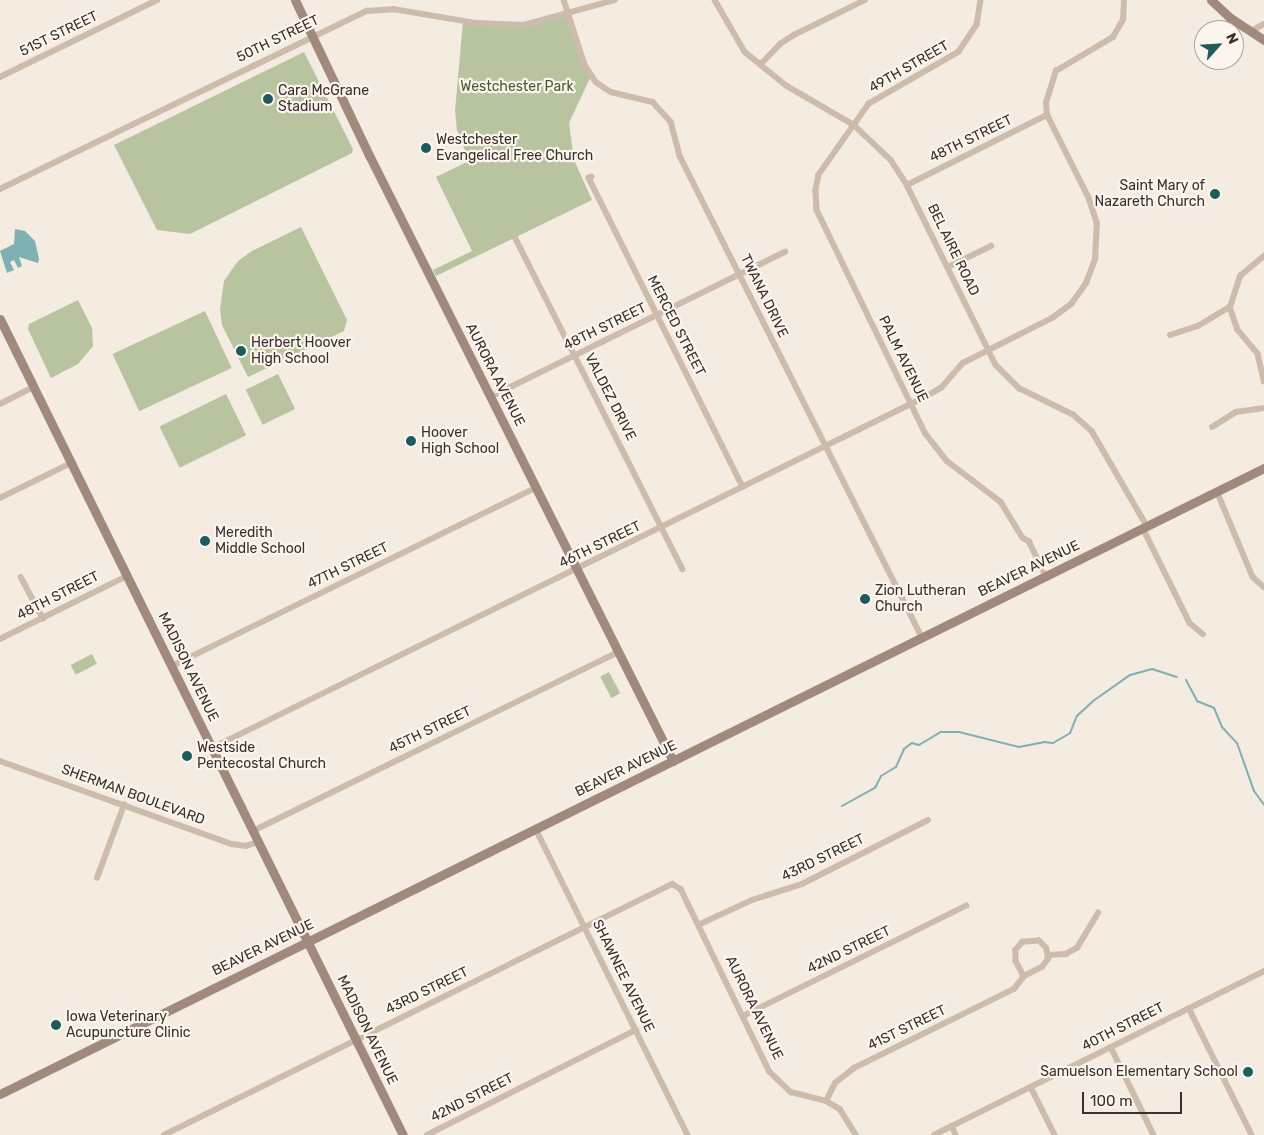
<!DOCTYPE html>
<html>
<head>
<meta charset="utf-8">
<style>
	body { margin:0 }
	#map { position:relative; width:1264px; height:1135px; overflow:hidden; background:#f4ebe1; font-family:Rubik,sans-serif }
	div>[style] { position:absolute }
	[style*='--x'] { left:calc(var(--x)*1px); top:calc(var(--y)*1px); width:calc(var(--w)*1px); rotate:calc(var(--a)*1deg) }
	.green>* { inset:0; background:#b8c4a0; transform-origin:0 0 }
	.water>* { inset:0; background:#7fb0b2 }
	.stream>* { height:2px; margin:-1px; padding:0 1px; transform-origin:1px; border-radius:1px; background:#7fb0b2 }
	.street>* { height:5.5px; margin:-2.75px; padding:0 2.75px; transform-origin:2.75px; border-radius:2.75px; background:#cdbbac }
	.secondary>* { height:9px; margin:-4.5px; padding:0 4.5px; transform-origin:4.5px; border-radius:4.5px; background:#a18a7d }
	.dots>* { width:14px; height:14px; translate:-50% -50%; box-sizing:border-box; border:2px solid #fbf5ee; border-radius:50% }
	span { translate:-50% -50%; white-space:nowrap; text-align:center; line-height:1.15; -webkit-text-stroke:4.5px #fbf5ee; paint-order:stroke }
	.street-label { font-size:14px; color:#3b302b }
	.park-label { font-size:14px; color:#4a5a2e }
	.poi-label { font-size:14px; color:#3b302b }
	.left { translate:0 -50%; text-align:left }
	.right { translate:-100% -50%; text-align:right }
	.north { position:absolute; left:1194px; top:20px; width:50px; height:50px; box-sizing:border-box; background:#fbf5ee; border:1px solid #aea6a0; border-radius:50%; rotate:64deg; font-size:14px; font-weight:700; line-height:20px; text-align:center; color:#3b302b }
	.north::after { content:''; display:block; margin:auto; width:18px; height:22px; background:#1f5a5e; clip-path:polygon(50% 0,100% 100%,50% 72%,0 100%) }
	.scale { position:absolute; left:1082px; top:1092px; width:100px; height:22px; box-sizing:border-box; border:2px solid #3b302b; border-top:0; padding-left:6px; font-size:15px; line-height:18px; white-space:nowrap; color:#3b302b; -webkit-text-stroke:4px #fbf5ee; paint-order:stroke }
</style>
</head>
<body>
<div id="map">
	<div class="green">
		<i style="clip-path:polygon(568px 15px,591px 76px,569px 123px,574px 160px,592px 200px,436px 276px,433px 270px,472px 251px,436px 177px,469px 161px,457px 130px,455px 111px,463px 21px,524px 25px)"></i>
		<i style="clip-path:polygon(304px 52px,353px 149px,352px 153px,190px 234px,157px 230px,114px 145px)"></i>
		<i style="clip-path:polygon(301px 227px,347px 320px,344px 331px,248px 377px,222px 325px,220px 309px,224px 281px,238px 261px,252px 251px)"></i>
		<i style="clip-path:polygon(78px 300px,92px 328px,93px 346px,78px 364px,51px 378px,28px 329px,29px 324px)"></i>
		<i style="left:205px;top:311px;width:63px;height:102px;rotate:65deg"></i>
		<i style="left:278px;top:374px;width:39px;height:36px;rotate:64deg"></i>
		<i style="left:226px;top:394px;width:46px;height:74px;rotate:64deg"></i>
		<i style="left:92px;top:654px;width:11px;height:24px;rotate:63deg"></i>
		<i style="left:609px;top:672px;width:24px;height:10px;rotate:62deg"></i>
	</div>
	<div class="water">
		<i style="clip-path:polygon(15px 229px,25px 231px,35px 241px,39px 259px,38px 263px,19px 257px,22px 266px,18px 268px,14px 260px,10px 262px,14px 270px,7px 273px,0 251px,14px 244px)"></i>
	</div>
	<div class="stream">
		<i style="--x:1186;--y:680;--w:24;--a:62"></i>
		<i style="--x:1197;--y:701;--w:18;--a:22"></i>
		<i style="--x:1214;--y:708;--w:21;--a:67"></i>
		<i style="--x:1222;--y:727;--w:22;--a:47"></i>
		<i style="--x:1237;--y:743;--w:51;--a:70.5"></i>
		<i style="--x:1254;--y:791;--w:17;--a:54"></i>
		<i style="--x:842;--y:806;--w:38;--a:-29"></i>
		<i style="--x:875;--y:788;--w:13;--a:-63"></i>
		<i style="--x:881;--y:776;--w:17;--a:-31"></i>
		<i style="--x:896;--y:767;--w:20;--a:-66"></i>
		<i style="--x:904;--y:749;--w:10;--a:-37"></i>
		<i style="--x:912;--y:743;--w:7;--a:16"></i>
		<i style="--x:919;--y:745;--w:26;--a:-31"></i>
		<i style="--x:941;--y:732;--w:18;--a:0"></i>
		<i style="--x:959;--y:732;--w:62;--a:14"></i>
		<i style="--x:1019;--y:747;--w:25;--a:-11"></i>
		<i style="--x:1044;--y:742;--w:9;--a:6"></i>
		<i style="--x:1053;--y:743;--w:20;--a:-30"></i>
		<i style="--x:1070;--y:733;--w:18;--a:-68"></i>
		<i style="--x:1077;--y:716;--w:22;--a:-43"></i>
		<i style="--x:1093;--y:701;--w:45;--a:-35.1"></i>
		<i style="--x:1130;--y:675;--w:23;--a:-15"></i>
		<i style="--x:1152;--y:669;--w:26;--a:18"></i>
	</div>
	<div class="street">
		<i style="--x:564;--y:0;--w:68;--a:72.1"></i>
		<i style="--x:585;--y:65;--w:20;--a:57"></i>
		<i style="--x:596;--y:82;--w:18;--a:34"></i>
		<i style="--x:611;--y:92;--w:43;--a:13.4"></i>
		<i style="--x:653;--y:102;--w:27;--a:48"></i>
		<i style="--x:671;--y:122;--w:35;--a:75"></i>
		<i style="--x:680;--y:156;--w:538;--a:63.29"></i>
		<i style="--x:715;--y:0;--w:60;--a:60"></i>
		<i style="--x:745;--y:52;--w:54;--a:39"></i>
		<i style="--x:787;--y:86;--w:78;--a:30.2"></i>
		<i style="--x:854;--y:125;--w:51;--a:43.4"></i>
		<i style="--x:891;--y:160;--w:30;--a:57"></i>
		<i style="--x:907;--y:185;--w:201;--a:63.7"></i>
		<i style="--x:996;--y:365;--w:33;--a:45"></i>
		<i style="--x:1019;--y:388;--w:61;--a:26.1"></i>
		<i style="--x:1074;--y:415;--w:24;--a:42"></i>
		<i style="--x:1092;--y:431;--w:110;--a:59.9"></i>
		<i style="--x:981;--y:0;--w:25;--a:99"></i>
		<i style="--x:977;--y:25;--w:32;--a:124"></i>
		<i style="--x:959;--y:52;--w:104;--a:150"></i>
		<i style="--x:869;--y:104;--w:87;--a:125.2"></i>
		<i style="--x:819;--y:175;--w:16;--a:101"></i>
		<i style="--x:816;--y:191;--w:19;--a:87"></i>
		<i style="--x:817;--y:210;--w:249;--a:64.1"></i>
		<i style="--x:926;--y:434;--w:34;--a:52"></i>
		<i style="--x:947;--y:461;--w:68;--a:37.2"></i>
		<i style="--x:1001;--y:502;--w:42;--a:58.6"></i>
		<i style="--x:1023;--y:538;--w:7;--a:27"></i>
		<i style="--x:1029;--y:541;--w:39;--a:64"></i>
		<i style="--x:1250;--y:32;--w:16;--a:-30"></i>
		<i style="--x:761;--y:64;--w:28;--a:-46"></i>
		<i style="--x:780;--y:44;--w:17;--a:-33"></i>
		<i style="--x:794;--y:35;--w:79;--a:-26.2"></i>
		<i style="--x:0;--y:77;--w:175;--a:-26.1"></i>
		<i style="--x:592;--y:177;--w:3;--a:162"></i>
		<i style="--x:589;--y:178;--w:345;--a:63.5"></i>
		<i style="--x:907;--y:185;--w:157;--a:-26.6"></i>
		<i style="--x:0;--y:189;--w:408;--a:-25.9"></i>
		<i style="--x:367;--y:11;--w:26;--a:-4"></i>
		<i style="--x:393;--y:9;--w:85;--a:9.5"></i>
		<i style="--x:477;--y:23;--w:47;--a:2.4"></i>
		<i style="--x:524;--y:25;--w:94;--a:-15.4"></i>
		<i style="--x:515;--y:237;--w:372;--a:63.2"></i>
		<i style="--x:948;--y:267;--w:48;--a:-26"></i>
		<i style="--x:1230;--y:307;--w:24;--a:71"></i>
		<i style="--x:1238;--y:330;--w:31;--a:50"></i>
		<i style="--x:1258;--y:354;--w:28;--a:77"></i>
		<i style="--x:1170;--y:335;--w:29;--a:-18"></i>
		<i style="--x:1198;--y:326;--w:37;--a:-31"></i>
		<i style="--x:1230;--y:307;--w:33;--a:-72"></i>
		<i style="--x:1240;--y:276;--w:31;--a:-40"></i>
		<i style="--x:490;--y:397;--w:329;--a:-26.2"></i>
		<i style="--x:0;--y:404;--w:38;--a:-27"></i>
		<i style="--x:1212;--y:427;--w:28;--a:-32"></i>
		<i style="--x:1236;--y:412;--w:28;--a:-8"></i>
		<i style="--x:1217;--y:491;--w:93;--a:67.3"></i>
		<i style="--x:1253;--y:577;--w:15;--a:42"></i>
		<i style="--x:0;--y:498;--w:79;--a:-26.2"></i>
		<i style="--x:1143;--y:528;--w:106;--a:63.7"></i>
		<i style="--x:1190;--y:623;--w:17;--a:40"></i>
		<i style="--x:21;--y:577;--w:47;--a:61.8"></i>
		<i style="--x:0;--y:639;--w:142;--a:-26.4"></i>
		<i style="--x:172;--y:666;--w:405;--a:-26.1"></i>
		<i style="--x:212;--y:748;--w:797;--a:-26.21"></i>
		<i style="--x:927;--y:396;--w:16;--a:-30"></i>
		<i style="--x:941;--y:388;--w:33;--a:-49"></i>
		<i style="--x:963;--y:363;--w:100;--a:-26.8"></i>
		<i style="--x:1052;--y:318;--w:24;--a:-36"></i>
		<i style="--x:1071;--y:304;--w:26;--a:-54"></i>
		<i style="--x:1086;--y:283;--w:26;--a:-69"></i>
		<i style="--x:1095;--y:259;--w:35;--a:-87"></i>
		<i style="--x:1097;--y:224;--w:26;--a:-108"></i>
		<i style="--x:1089;--y:199;--w:94;--a:-116.6"></i>
		<i style="--x:1047;--y:115;--w:12;--a:-95"></i>
		<i style="--x:1046;--y:103;--w:34;--a:-73"></i>
		<i style="--x:1056;--y:71;--w:66;--a:-30.8"></i>
		<i style="--x:1113;--y:37;--w:20;--a:-60"></i>
		<i style="--x:1123;--y:20;--w:20;--a:-87"></i>
		<i style="--x:0;--y:761;--w:246;--a:19.7"></i>
		<i style="--x:232;--y:844;--w:14;--a:8"></i>
		<i style="--x:246;--y:846;--w:14;--a:-17"></i>
		<i style="--x:536;--y:829;--w:342;--a:63.6"></i>
		<i style="--x:253;--y:831;--w:407;--a:-26.1"></i>
		<i style="--x:97;--y:878;--w:78;--a:-69.7"></i>
		<i style="--x:698;--y:925;--w:60;--a:-24.8"></i>
		<i style="--x:752;--y:900;--w:52;--a:-17.7"></i>
		<i style="--x:802;--y:884;--w:141;--a:-26.9"></i>
		<i style="--x:1048;--y:955;--w:18;--a:-3"></i>
		<i style="--x:1066;--y:954;--w:13;--a:-29"></i>
		<i style="--x:1077;--y:948;--w:41;--a:-59"></i>
		<i style="--x:1189;--y:1008;--w:142;--a:63.6"></i>
		<i style="--x:743;--y:1016;--w:249;--a:-26.3"></i>
		<i style="--x:1111;--y:1047;--w:98;--a:64"></i>
		<i style="--x:1031;--y:1087;--w:54;--a:63.4"></i>
		<i style="--x:826;--y:1101;--w:20;--a:-63"></i>
		<i style="--x:835;--y:1083;--w:24;--a:-38"></i>
		<i style="--x:854;--y:1068;--w:178;--a:-26.3"></i>
		<i style="--x:1014;--y:989;--w:16;--a:-52"></i>
		<i style="--x:1024;--y:976;--w:20;--a:-27"></i>
		<i style="--x:1042;--y:967;--w:10;--a:-53"></i>
		<i style="--x:1048;--y:959;--w:11;--a:-100"></i>
		<i style="--x:1046;--y:948;--w:10;--a:-135"></i>
		<i style="--x:1039;--y:941;--w:16;--a:176"></i>
		<i style="--x:1023;--y:942;--w:11;--a:131"></i>
		<i style="--x:1016;--y:950;--w:11;--a:90"></i>
		<i style="--x:1016;--y:961;--w:17;--a:62"></i>
		<i style="--x:952;--y:1126;--w:10;--a:66"></i>
		<i style="--x:164;--y:1135;--w:567;--a:-26.29"></i>
		<i style="--x:672;--y:884;--w:10;--a:29"></i>
		<i style="--x:681;--y:889;--w:203;--a:64.1"></i>
		<i style="--x:770;--y:1072;--w:29;--a:44"></i>
		<i style="--x:791;--y:1092;--w:36;--a:14"></i>
		<i style="--x:826;--y:1101;--w:16;--a:30"></i>
		<i style="--x:840;--y:1109;--w:31;--a:58"></i>
		<i style="--x:427;--y:1135;--w:234;--a:-26.7"></i>
		<i style="--x:934;--y:1135;--w:369;--a:-26.4"></i>
	</div>
	<div class="secondary">
		<i style="--x:295;--y:0;--w:172;--a:64.5"></i>
		<i style="--x:369;--y:155;--w:678;--a:63.36"></i>
		<i style="--x:1211;--y:0;--w:25;--a:43"></i>
		<i style="--x:1229;--y:17;--w:42;--a:33.3"></i>
		<i style="--x:0;--y:319;--w:910;--a:63.72"></i>
		<i style="--x:0;--y:1094;--w:1411;--a:-26.35"></i>
	</div>
	<div class="dots">
		<i style="left:268px;top:99px;background:#1f5a5e"></i>
		<i style="left:426px;top:148px;background:#1f5a5e"></i>
		<i style="left:1215px;top:194px;background:#1f5a5e"></i>
		<i style="left:241px;top:351px;background:#1f5a5e"></i>
		<i style="left:411px;top:441px;background:#1f5a5e"></i>
		<i style="left:205px;top:541px;background:#1f5a5e"></i>
		<i style="left:865px;top:599px;background:#1f5a5e"></i>
		<i style="left:187px;top:756px;background:#1f5a5e"></i>
		<i style="left:56px;top:1025px;background:#1f5a5e"></i>
		<i style="left:1248px;top:1072px;background:#1f5a5e"></i>
	</div>
	<div class="street-label">
		<span style="left:59px;top:34px;rotate:-26deg">51ST STREET</span>
		<span style="left:278px;top:39px;rotate:-26deg">50TH STREET</span>
		<span style="left:909px;top:67px;rotate:-30deg">49TH STREET</span>
		<span style="left:971px;top:139px;rotate:-26deg">48TH STREET</span>
		<span style="left:953px;top:250px;rotate:64deg">BEL AIRE ROAD</span>
		<span style="left:764px;top:296px;rotate:64deg">TWANA DRIVE</span>
		<span style="left:676px;top:326px;rotate:63deg">MERCED STREET</span>
		<span style="left:605px;top:327px;rotate:-26deg">48TH STREET</span>
		<span style="left:903px;top:359px;rotate:64deg">PALM AVENUE</span>
		<span style="left:495px;top:375px;rotate:63deg">AURORA AVENUE</span>
		<span style="left:610px;top:397px;rotate:63deg">VALDEZ DRIVE</span>
		<span style="left:600px;top:545px;rotate:-26deg">46TH STREET</span>
		<span style="left:348px;top:566px;rotate:-26deg">47TH STREET</span>
		<span style="left:1029px;top:569px;rotate:-26deg">BEAVER AVENUE</span>
		<span style="left:58px;top:596px;rotate:-27deg">48TH STREET</span>
		<span style="left:188px;top:667px;rotate:64deg">MADISON AVENUE</span>
		<span style="left:430px;top:730px;rotate:-26deg">45TH STREET</span>
		<span style="left:626px;top:769px;rotate:-26deg">BEAVER AVENUE</span>
		<span style="left:133px;top:795px;rotate:20deg">SHERMAN BOULEVARD</span>
		<span style="left:823px;top:858px;rotate:-26deg">43RD STREET</span>
		<span style="left:263px;top:948px;rotate:-26deg">BEAVER AVENUE</span>
		<span style="left:849px;top:950px;rotate:-26deg">42ND STREET</span>
		<span style="left:623px;top:976px;rotate:64deg">SHAWNEE AVENUE</span>
		<span style="left:427px;top:991px;rotate:-26deg">43RD STREET</span>
		<span style="left:754px;top:1008px;rotate:64deg">AURORA AVENUE</span>
		<span style="left:1123px;top:1027px;rotate:-27deg">40TH STREET</span>
		<span style="left:907px;top:1028px;rotate:-26deg">41ST STREET</span>
		<span style="left:367px;top:1030px;rotate:64deg">MADISON AVENUE</span>
		<span style="left:472px;top:1098px;rotate:-27deg">42ND STREET</span>
	</div>
	<div class="park-label">
		<span style="left:517px;top:87px">Westchester Park</span>
	</div>
	<div class="poi-label">
		<span class="left" style="left:278px;top:99px">Cara McGrane<br>Stadium</span>
		<span class="left" style="left:436px;top:148px">Westchester<br>Evangelical Free Church</span>
		<span class="right" style="left:1205px;top:194px">Saint Mary of<br>Nazareth Church</span>
		<span class="left" style="left:251px;top:351px">Herbert Hoover<br>High School</span>
		<span class="left" style="left:421px;top:441px">Hoover<br>High School</span>
		<span class="left" style="left:215px;top:541px">Meredith<br>Middle School</span>
		<span class="left" style="left:875px;top:599px">Zion Lutheran<br>Church</span>
		<span class="left" style="left:197px;top:756px">Westside<br>Pentecostal Church</span>
		<span class="left" style="left:66px;top:1025px">Iowa Veterinary<br>Acupuncture Clinic</span>
		<span class="right" style="left:1238px;top:1072px">Samuelson Elementary School</span>
	</div>
	<div class="north">N</div>
	<div class="scale">100 m</div>
</div>
</body>
</html>
